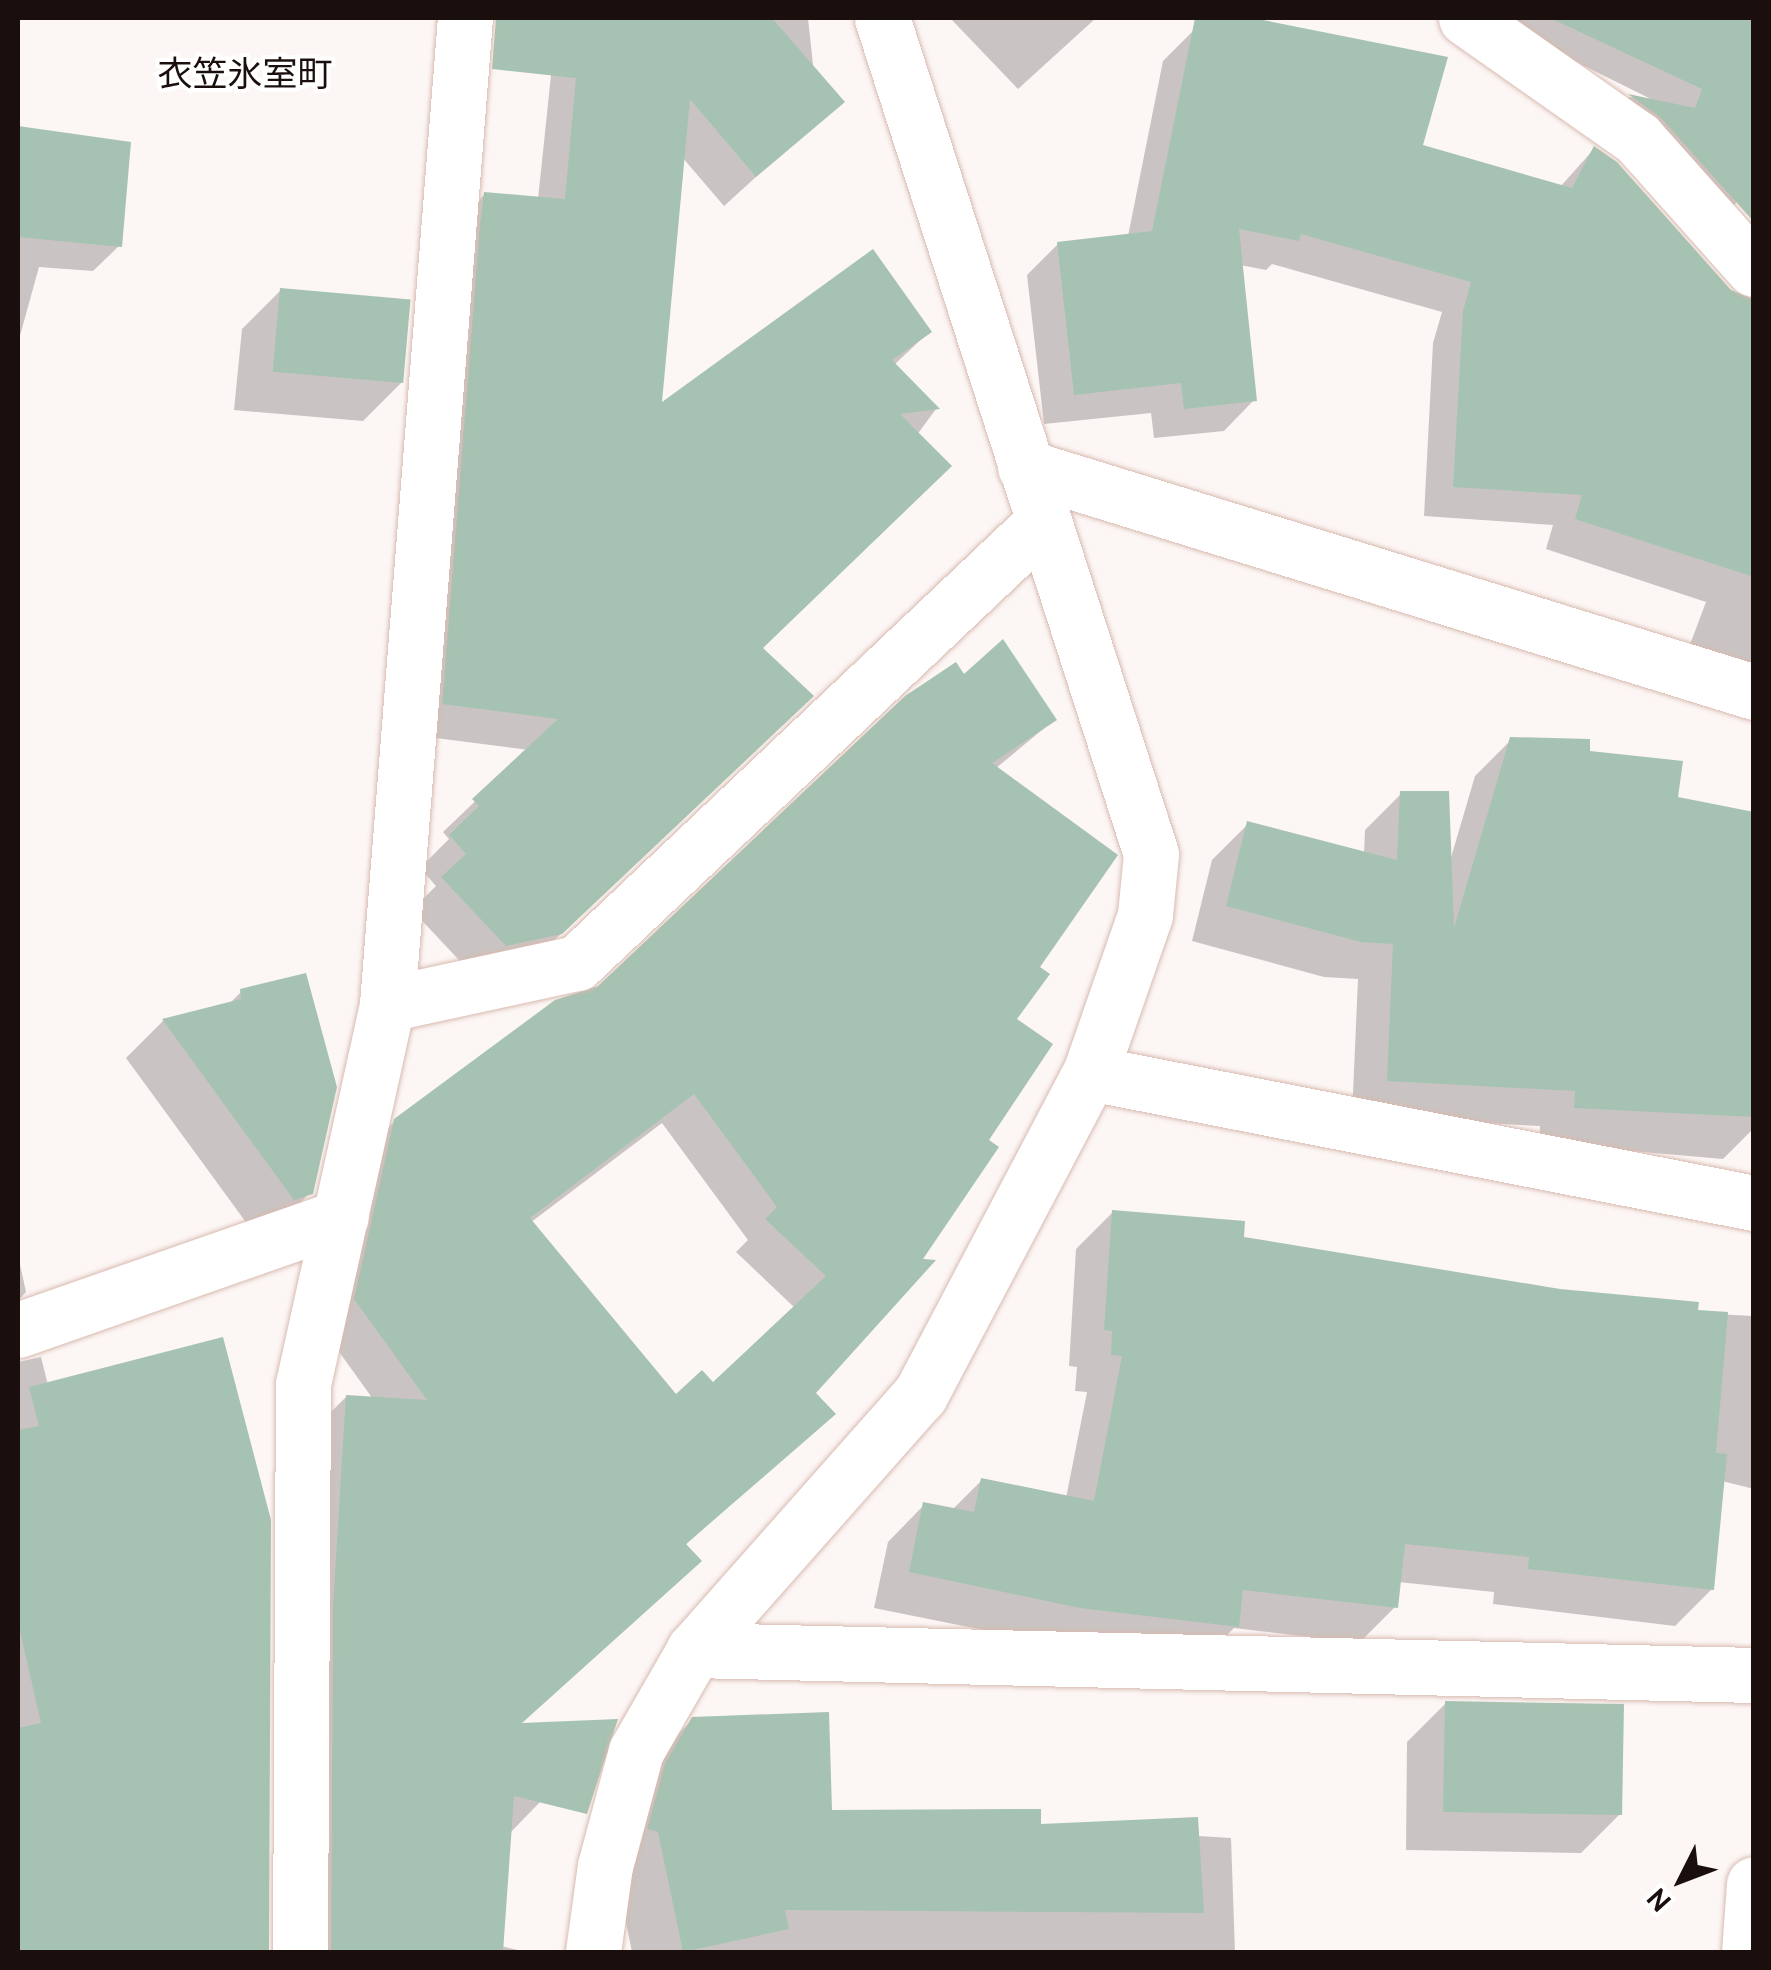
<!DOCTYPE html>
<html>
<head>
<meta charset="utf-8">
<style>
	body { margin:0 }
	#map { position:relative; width:1771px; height:1970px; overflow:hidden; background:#fcf6f4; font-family:Cabin,"Noto Sans JP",sans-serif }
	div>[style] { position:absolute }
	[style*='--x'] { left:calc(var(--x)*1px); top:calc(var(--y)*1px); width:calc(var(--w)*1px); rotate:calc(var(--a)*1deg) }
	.shadow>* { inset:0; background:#0003 }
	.building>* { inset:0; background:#a6c2b2; transform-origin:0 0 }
	.roads { filter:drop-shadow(0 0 2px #d8bab0) drop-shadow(0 0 2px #d8bab0) }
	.minor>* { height:55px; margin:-27.5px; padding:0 27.5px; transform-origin:27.5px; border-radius:27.5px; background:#fff }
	span { translate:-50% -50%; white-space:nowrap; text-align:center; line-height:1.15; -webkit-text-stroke:8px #fff; paint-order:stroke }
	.neighbourhood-label { font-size:35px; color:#1a0f0c }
	.frame { position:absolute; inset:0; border:20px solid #1a0f0c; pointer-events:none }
	.north { position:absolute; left:1631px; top:1830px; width:100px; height:100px; -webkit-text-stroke:8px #fff; paint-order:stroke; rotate:228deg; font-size:28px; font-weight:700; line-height:40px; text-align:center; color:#1a0f0c }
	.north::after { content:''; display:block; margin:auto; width:35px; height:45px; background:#1a0f0c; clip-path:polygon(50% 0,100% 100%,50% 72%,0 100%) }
</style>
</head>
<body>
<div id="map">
	<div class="shadow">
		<i style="clip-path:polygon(557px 18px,808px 18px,819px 120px,724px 206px,682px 157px,659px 407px,929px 332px,894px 365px,936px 409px,760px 648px,779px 727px,528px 965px,474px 976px,412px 910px,436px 886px,420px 868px,449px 839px,443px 832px,529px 750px,412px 735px,454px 226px,485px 194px,538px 199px)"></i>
		<i style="clip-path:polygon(950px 18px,1096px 18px,1018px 89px)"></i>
		<i style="clip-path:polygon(1487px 18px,1754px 18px,1754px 170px,1736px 203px,1701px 238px,1595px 131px,1629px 97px,1651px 99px)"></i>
		<i style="clip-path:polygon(1194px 30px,1419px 147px,1560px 187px,1594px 149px,1754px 318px,1754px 700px,1680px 671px,1706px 602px,1546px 549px,1553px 525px,1424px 516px,1433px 343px,1442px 312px,1272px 264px,1266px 270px,1240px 265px,1254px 400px,1224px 431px,1154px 438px,1151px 413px,1044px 424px,1027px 275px,1058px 244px,1128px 236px,1163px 61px)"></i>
		<i style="clip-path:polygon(18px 129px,128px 144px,119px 246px,93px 271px,39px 267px,18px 343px)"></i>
		<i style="clip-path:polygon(281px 290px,402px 382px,363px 421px,234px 410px,242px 329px)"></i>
		<i style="clip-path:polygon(evenodd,963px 678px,1054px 720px,995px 769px,1036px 967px,812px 1393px,832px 1414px,646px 1580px,519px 1725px,540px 1802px,509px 1834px,501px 1946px,526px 1952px,301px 1952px,315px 1428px,346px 1397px,373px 1399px,324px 1331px,363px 1153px,395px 1121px,600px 988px,963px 678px,662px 1123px,748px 1240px,736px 1252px,795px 1308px,712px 1385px,676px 1398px,530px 1223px,662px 1123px)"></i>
		<i style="clip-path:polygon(1511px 740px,1588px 753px,1675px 799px,1754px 814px,1754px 1128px,1723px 1159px,1539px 1143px,1540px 1126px,1352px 1116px,1358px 979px,1324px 977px,1192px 941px,1212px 860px,1248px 824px,1364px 854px,1365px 830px,1401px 794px,1450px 861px,1475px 776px)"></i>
		<i style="clip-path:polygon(241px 992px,311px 1192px,273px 1230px,256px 1236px,126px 1058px,163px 1021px,228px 1005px)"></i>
		<i style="clip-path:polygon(1113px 1212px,1241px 1239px,1695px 1313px,1754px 1316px,1754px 1489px,1722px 1481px,1712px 1589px,1675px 1626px,1493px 1604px,1494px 1592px,1398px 1582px,1395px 1607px,1359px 1643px,1234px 1628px,1200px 1662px,1043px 1642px,874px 1608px,888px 1542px,924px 1505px,952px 1510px,981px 1481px,1066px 1498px,1087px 1392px,1075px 1391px,1077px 1367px,1069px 1366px,1076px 1249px)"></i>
		<i style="clip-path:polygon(18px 1255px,26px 1292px,18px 1301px)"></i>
		<i style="clip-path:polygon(41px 1357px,48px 1385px,269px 1520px,266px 1952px,18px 1952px,18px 1362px)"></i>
		<i style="clip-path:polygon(1446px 1703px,1620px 1814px,1581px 1853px,1406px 1850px,1407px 1742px)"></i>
		<i style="clip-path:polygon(693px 1719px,830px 1813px,1231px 1838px,1235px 1952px,632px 1952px,616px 1874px,650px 1762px)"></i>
	</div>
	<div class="building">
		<i style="clip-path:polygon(496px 18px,772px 18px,845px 102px,756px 177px,690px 99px,662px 402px,873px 249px,932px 332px,892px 360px,940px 409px,900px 414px,952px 466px,763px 648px,814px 696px,562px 934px,506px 946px,441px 877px,466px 854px,449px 835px,479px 806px,472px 799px,558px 719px,442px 704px,480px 224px,484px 192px,565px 199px,576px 78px,492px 69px)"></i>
		<i style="clip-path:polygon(1195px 18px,1253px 18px,1448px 57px,1423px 145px,1572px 188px,1594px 146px,1617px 162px,1731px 290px,1754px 299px,1754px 577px,1575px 519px,1582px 495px,1453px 487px,1463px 311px,1471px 282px,1301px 234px,1299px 241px,1239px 229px,1257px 401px,1184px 409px,1181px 383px,1074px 395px,1057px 242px,1152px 231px)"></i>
		<i style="clip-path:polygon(1550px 18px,1754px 18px,1754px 222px,1661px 118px,1628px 94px,1695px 108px,1702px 89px)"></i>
		<i style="clip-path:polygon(18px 126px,131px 142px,122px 247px,18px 237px)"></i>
		<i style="left:280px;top:288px;width:131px;height:84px;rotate:5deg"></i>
		<i style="clip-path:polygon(evenodd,1003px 639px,1057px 720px,992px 763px,1118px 855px,1040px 967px,1050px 974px,1017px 1019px,1053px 1044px,989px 1140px,999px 1147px,923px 1259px,936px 1260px,816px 1393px,836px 1414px,686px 1544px,702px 1561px,522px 1723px,618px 1719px,587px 1814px,514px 1796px,503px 1952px,331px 1952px,333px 1606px,346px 1395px,427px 1400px,354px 1299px,394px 1119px,555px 1000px,598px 986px,905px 696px,956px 662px,964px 674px,1003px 639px,694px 1094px,777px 1207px,765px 1219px,826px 1276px,713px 1382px,702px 1370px,676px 1394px,530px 1218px,694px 1094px)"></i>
		<i style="clip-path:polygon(1510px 737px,1590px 739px,1590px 751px,1683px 761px,1678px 797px,1754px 812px,1754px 1117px,1574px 1108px,1575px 1091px,1387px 1081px,1393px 944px,1361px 942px,1226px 906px,1247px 821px,1397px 860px,1400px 791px,1449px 791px,1454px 928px)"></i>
		<i style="clip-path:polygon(306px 973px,337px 1087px,313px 1194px,294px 1200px,162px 1019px,241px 999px,240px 989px)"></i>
		<i style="clip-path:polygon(1112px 1210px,1245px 1221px,1244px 1237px,1560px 1289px,1699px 1302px,1698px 1310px,1728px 1312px,1716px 1453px,1727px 1454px,1714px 1590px,1528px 1569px,1529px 1557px,1405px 1544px,1398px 1608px,1243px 1590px,1239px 1627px,1080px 1608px,909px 1572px,923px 1502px,974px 1512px,981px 1478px,1094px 1501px,1122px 1356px,1111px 1355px,1112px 1331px,1104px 1330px)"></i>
		<i style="clip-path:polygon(223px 1337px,271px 1520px,269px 1952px,18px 1952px,18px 1728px,41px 1723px,18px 1622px,18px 1430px,39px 1426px,29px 1387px)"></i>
		<i style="left:1445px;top:1701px;width:179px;height:111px;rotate:1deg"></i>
		<i style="clip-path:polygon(829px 1712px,832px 1810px,1041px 1809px,1041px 1824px,1198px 1817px,1204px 1913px,785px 1910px,789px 1929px,683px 1952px,658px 1832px,647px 1829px,665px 1763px,692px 1717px)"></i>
	</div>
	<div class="roads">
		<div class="minor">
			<i style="--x:1466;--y:18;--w:210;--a:35.1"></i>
			<i style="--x:1638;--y:139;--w:174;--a:48.3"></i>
			<i style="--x:1025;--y:467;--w:763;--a:17.15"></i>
			<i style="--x:387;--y:1004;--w:194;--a:-12.2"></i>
			<i style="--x:577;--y:963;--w:639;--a:-43.41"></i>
			<i style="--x:1090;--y:1073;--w:677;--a:11.08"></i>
			<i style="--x:18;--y:1330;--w:342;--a:-19.3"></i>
			<i style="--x:694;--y:1650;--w:1060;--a:1.35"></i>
			<i style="--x:300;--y:1952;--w:568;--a:-89.7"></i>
			<i style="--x:303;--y:1384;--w:389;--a:-77.5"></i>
			<i style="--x:387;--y:1004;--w:989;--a:-85.48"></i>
			<i style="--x:593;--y:1952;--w:87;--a:-82.1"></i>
			<i style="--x:605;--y:1866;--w:119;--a:-74.9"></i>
			<i style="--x:636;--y:1751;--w:116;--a:-60.1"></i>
			<i style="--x:694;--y:1650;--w:341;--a:-48.5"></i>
			<i style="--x:920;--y:1395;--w:364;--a:-62.2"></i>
			<i style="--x:1090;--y:1073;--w:167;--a:-70.8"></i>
			<i style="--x:1145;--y:915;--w:61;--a:-84.4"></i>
			<i style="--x:1151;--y:854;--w:878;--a:-107.84"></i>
			<i style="--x:1749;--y:1952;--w:68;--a:-85.8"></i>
		</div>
	</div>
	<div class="neighbourhood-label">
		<span style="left:245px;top:74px">衣笠氷室町</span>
	</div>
	<div class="frame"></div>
	<div class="north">N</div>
</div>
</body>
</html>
